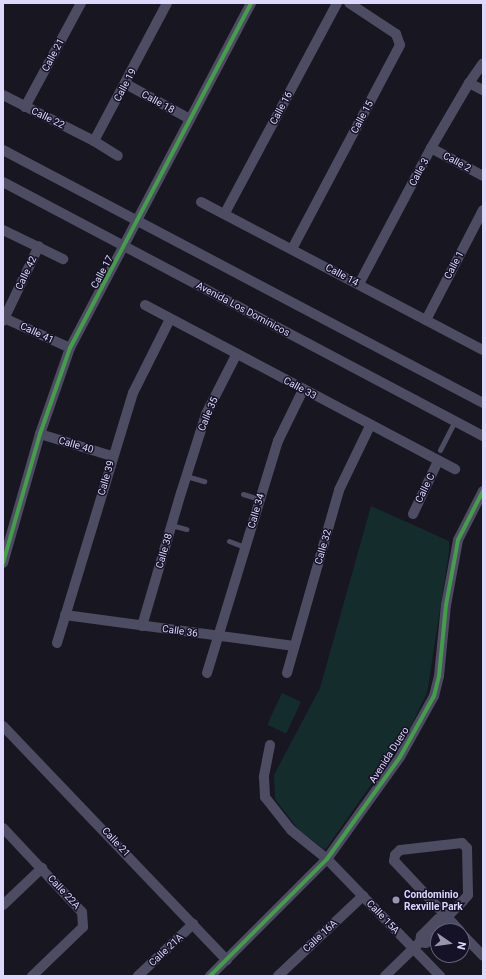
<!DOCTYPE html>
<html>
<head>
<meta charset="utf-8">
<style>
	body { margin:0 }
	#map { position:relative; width:486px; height:979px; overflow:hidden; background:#181621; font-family:Roboto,sans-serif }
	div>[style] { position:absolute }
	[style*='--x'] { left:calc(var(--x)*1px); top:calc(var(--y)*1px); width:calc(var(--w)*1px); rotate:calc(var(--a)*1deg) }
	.green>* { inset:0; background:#152c2d; transform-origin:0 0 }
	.lane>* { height:5px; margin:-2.5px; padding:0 2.5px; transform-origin:2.5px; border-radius:2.5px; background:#4d4c62 }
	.street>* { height:10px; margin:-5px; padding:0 5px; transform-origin:5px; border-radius:5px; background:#4d4c62 }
	.cycleway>* { height:4px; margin:-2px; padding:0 2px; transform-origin:2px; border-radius:2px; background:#469c4c }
	.dots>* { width:11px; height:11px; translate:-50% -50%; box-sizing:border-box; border:2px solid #151126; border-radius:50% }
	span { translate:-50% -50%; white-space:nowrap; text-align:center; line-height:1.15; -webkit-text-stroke:3px #151126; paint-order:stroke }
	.street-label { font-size:10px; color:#ded9fc }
	.poi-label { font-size:10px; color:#ded9fc; font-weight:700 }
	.left { translate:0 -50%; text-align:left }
	.frame { position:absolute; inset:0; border:4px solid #ded9fc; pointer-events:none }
	.north { position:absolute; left:430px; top:923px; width:40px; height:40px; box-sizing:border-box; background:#151126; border:1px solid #65617c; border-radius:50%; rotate:103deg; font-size:11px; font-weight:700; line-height:16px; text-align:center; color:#ded9fc }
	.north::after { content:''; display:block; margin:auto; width:14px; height:18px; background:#9995af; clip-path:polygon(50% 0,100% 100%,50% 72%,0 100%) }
</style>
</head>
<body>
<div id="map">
	<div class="green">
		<i style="clip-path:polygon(371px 506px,449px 541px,449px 552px,427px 693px,407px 734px,325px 850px,298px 829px,275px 799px,274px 775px,320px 688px)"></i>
		<i style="left:282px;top:693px;width:21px;height:35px;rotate:25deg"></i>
	</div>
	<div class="lane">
		<i style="--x:440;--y:450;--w:33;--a:-63"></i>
		<i style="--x:186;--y:476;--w:19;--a:16"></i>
		<i style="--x:243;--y:494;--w:17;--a:17"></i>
		<i style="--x:171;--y:525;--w:16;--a:15"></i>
		<i style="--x:229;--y:541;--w:17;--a:21"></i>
		<i style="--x:442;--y:957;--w:3;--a:-45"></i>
	</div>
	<div class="street">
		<i style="--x:469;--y:83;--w:16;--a:27"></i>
		<i style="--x:126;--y:84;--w:73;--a:28.7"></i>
		<i style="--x:3;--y:95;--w:102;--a:26.8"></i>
		<i style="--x:94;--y:141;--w:28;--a:32"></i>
		<i style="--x:25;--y:107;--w:118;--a:-61.7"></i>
		<i style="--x:94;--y:141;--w:156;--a:-62.1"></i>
		<i style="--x:431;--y:148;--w:59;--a:28.3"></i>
		<i style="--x:3;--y:150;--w:543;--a:27.79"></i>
		<i style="--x:3;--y:182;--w:543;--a:27.89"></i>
		<i style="--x:201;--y:202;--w:318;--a:27.7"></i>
		<i style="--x:225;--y:213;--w:238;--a:-61.9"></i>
		<i style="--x:3;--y:230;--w:67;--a:25.8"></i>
		<i style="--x:292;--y:249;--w:231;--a:-62.1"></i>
		<i style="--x:400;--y:45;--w:12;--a:-110"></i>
		<i style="--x:396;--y:34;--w:56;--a:-146.6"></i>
		<i style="--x:359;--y:284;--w:154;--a:-62.1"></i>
		<i style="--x:431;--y:148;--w:75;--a:-59.7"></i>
		<i style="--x:469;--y:83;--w:24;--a:-55"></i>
		<i style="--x:145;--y:305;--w:351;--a:27.9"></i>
		<i style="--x:4;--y:318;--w:72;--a:24.4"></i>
		<i style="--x:426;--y:320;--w:124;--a:-62.6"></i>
		<i style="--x:3;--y:321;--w:83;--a:-64.4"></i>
		<i style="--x:40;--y:434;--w:75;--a:17"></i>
		<i style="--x:413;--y:514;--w:59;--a:-64.7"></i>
		<i style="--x:3;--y:563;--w:134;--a:-74"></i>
		<i style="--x:40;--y:434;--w:91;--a:-70.8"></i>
		<i style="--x:70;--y:348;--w:390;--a:-62.3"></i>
		<i style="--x:65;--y:615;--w:231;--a:7.7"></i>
		<i style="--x:142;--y:626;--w:139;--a:-73.7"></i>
		<i style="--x:181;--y:493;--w:83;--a:-72.4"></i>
		<i style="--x:206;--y:414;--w:66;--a:-63"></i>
		<i style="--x:57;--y:643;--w:261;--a:-73.1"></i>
		<i style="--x:133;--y:393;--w:83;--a:-63.4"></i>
		<i style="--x:207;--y:673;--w:243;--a:-73"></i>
		<i style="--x:278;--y:441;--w:57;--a:-63.9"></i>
		<i style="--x:287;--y:673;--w:190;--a:-74.1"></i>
		<i style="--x:339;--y:490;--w:71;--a:-64.2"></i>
		<i style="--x:3;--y:726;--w:324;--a:46.3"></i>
		<i style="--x:270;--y:745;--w:33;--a:101"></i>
		<i style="--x:264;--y:777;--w:20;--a:87"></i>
		<i style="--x:265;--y:797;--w:42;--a:51.8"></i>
		<i style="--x:291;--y:830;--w:46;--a:38.9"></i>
		<i style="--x:327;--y:859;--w:163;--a:46"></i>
		<i style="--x:3;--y:828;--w:115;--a:46.8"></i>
		<i style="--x:82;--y:912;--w:15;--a:86"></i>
		<i style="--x:83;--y:927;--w:71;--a:136.1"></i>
		<i style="--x:3;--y:905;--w:54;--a:-43.5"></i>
		<i style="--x:438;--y:931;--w:8;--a:-45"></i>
		<i style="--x:444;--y:925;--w:6;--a:-81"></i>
		<i style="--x:445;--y:919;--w:24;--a:-45"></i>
		<i style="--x:462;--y:902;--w:9;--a:-49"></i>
		<i style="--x:468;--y:895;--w:47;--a:-91.2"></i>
		<i style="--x:467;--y:848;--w:7;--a:-135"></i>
		<i style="--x:462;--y:843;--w:62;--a:173.6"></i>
		<i style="--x:400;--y:850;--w:7;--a:135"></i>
		<i style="--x:395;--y:855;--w:6;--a:99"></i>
		<i style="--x:394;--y:861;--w:4;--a:45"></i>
		<i style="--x:397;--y:864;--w:73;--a:46.7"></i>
		<i style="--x:447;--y:917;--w:19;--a:47"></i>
		<i style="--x:462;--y:934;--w:30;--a:46"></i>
		<i style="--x:420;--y:942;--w:6;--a:9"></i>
		<i style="--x:426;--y:943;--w:17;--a:-45"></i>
		<i style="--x:138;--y:976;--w:76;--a:-43.4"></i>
		<i style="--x:210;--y:976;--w:165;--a:-45"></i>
		<i style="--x:327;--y:859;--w:125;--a:-54.4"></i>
		<i style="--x:400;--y:757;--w:70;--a:-60.9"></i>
		<i style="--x:434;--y:696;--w:21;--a:-76"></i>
		<i style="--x:439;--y:676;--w:71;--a:-84.4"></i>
		<i style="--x:446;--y:605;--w:66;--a:-79.5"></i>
		<i style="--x:458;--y:540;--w:55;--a:-63"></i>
		<i style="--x:278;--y:976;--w:117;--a:-43.3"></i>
		<i style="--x:385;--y:976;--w:49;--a:-44.2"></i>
		<i style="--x:420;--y:942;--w:6;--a:-81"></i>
		<i style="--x:421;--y:936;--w:24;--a:-45"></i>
		<i style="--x:438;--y:919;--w:7;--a:0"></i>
	</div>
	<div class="cycleway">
		<i style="--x:3;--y:563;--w:134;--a:-74"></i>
		<i style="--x:40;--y:434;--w:91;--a:-70.8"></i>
		<i style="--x:70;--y:348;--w:390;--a:-62.3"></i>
		<i style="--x:210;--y:976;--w:165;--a:-45"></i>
		<i style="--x:327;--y:859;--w:125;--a:-54.4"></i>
		<i style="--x:400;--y:757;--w:70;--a:-60.9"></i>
		<i style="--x:434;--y:696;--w:21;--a:-76"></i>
		<i style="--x:439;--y:676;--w:71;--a:-84.4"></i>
		<i style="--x:446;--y:605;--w:66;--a:-79.5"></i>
		<i style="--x:458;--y:540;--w:55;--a:-63"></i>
	</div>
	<div class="dots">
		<i style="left:396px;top:900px;background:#9995af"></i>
	</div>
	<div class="street-label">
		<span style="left:53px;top:55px;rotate:-62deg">Calle 21</span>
		<span style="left:125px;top:85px;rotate:-62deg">Calle 19</span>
		<span style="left:158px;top:102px;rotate:29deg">Calle 18</span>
		<span style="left:281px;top:108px;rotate:-62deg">Calle 16</span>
		<span style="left:362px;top:117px;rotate:-62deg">Calle 15</span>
		<span style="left:48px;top:118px;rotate:26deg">Calle 22</span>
		<span style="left:457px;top:162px;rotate:28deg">Calle 2</span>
		<span style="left:419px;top:172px;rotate:-62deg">Calle 3</span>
		<span style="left:454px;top:265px;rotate:-62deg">Calle 1</span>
		<span style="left:102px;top:272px;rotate:-62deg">Calle 17</span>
		<span style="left:26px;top:273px;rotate:-65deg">Calle 42</span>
		<span style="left:342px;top:275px;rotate:28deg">Calle 14</span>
		<span style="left:243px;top:309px;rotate:28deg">Avenida Los Dominicos</span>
		<span style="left:37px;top:333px;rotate:25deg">Calle 41</span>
		<span style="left:300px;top:388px;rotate:28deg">Calle 33</span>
		<span style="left:208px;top:414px;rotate:-67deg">Calle 35</span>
		<span style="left:76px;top:445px;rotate:16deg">Calle 40</span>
		<span style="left:106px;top:478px;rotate:-74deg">Calle 39</span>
		<span style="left:425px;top:488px;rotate:-64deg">Calle C</span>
		<span style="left:256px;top:511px;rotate:-74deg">Calle 34</span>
		<span style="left:323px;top:547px;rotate:-74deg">Calle 32</span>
		<span style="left:164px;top:551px;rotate:-74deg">Calle 38</span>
		<span style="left:180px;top:631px;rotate:8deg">Calle 36</span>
		<span style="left:389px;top:755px;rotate:-57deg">Avenida Duero</span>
		<span style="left:116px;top:842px;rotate:47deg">Calle 21</span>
		<span style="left:64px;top:892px;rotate:47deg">Calle 22A</span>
		<span style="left:383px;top:917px;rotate:46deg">Calle 15A</span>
		<span style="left:320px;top:936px;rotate:-43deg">Calle 16A</span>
		<span style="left:166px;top:950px;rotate:-43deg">Calle 21A</span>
	</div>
	<div class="poi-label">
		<span class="left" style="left:404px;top:900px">Condominio<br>Rexville Park</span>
	</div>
	<div class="frame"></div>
	<div class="north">N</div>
</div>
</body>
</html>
